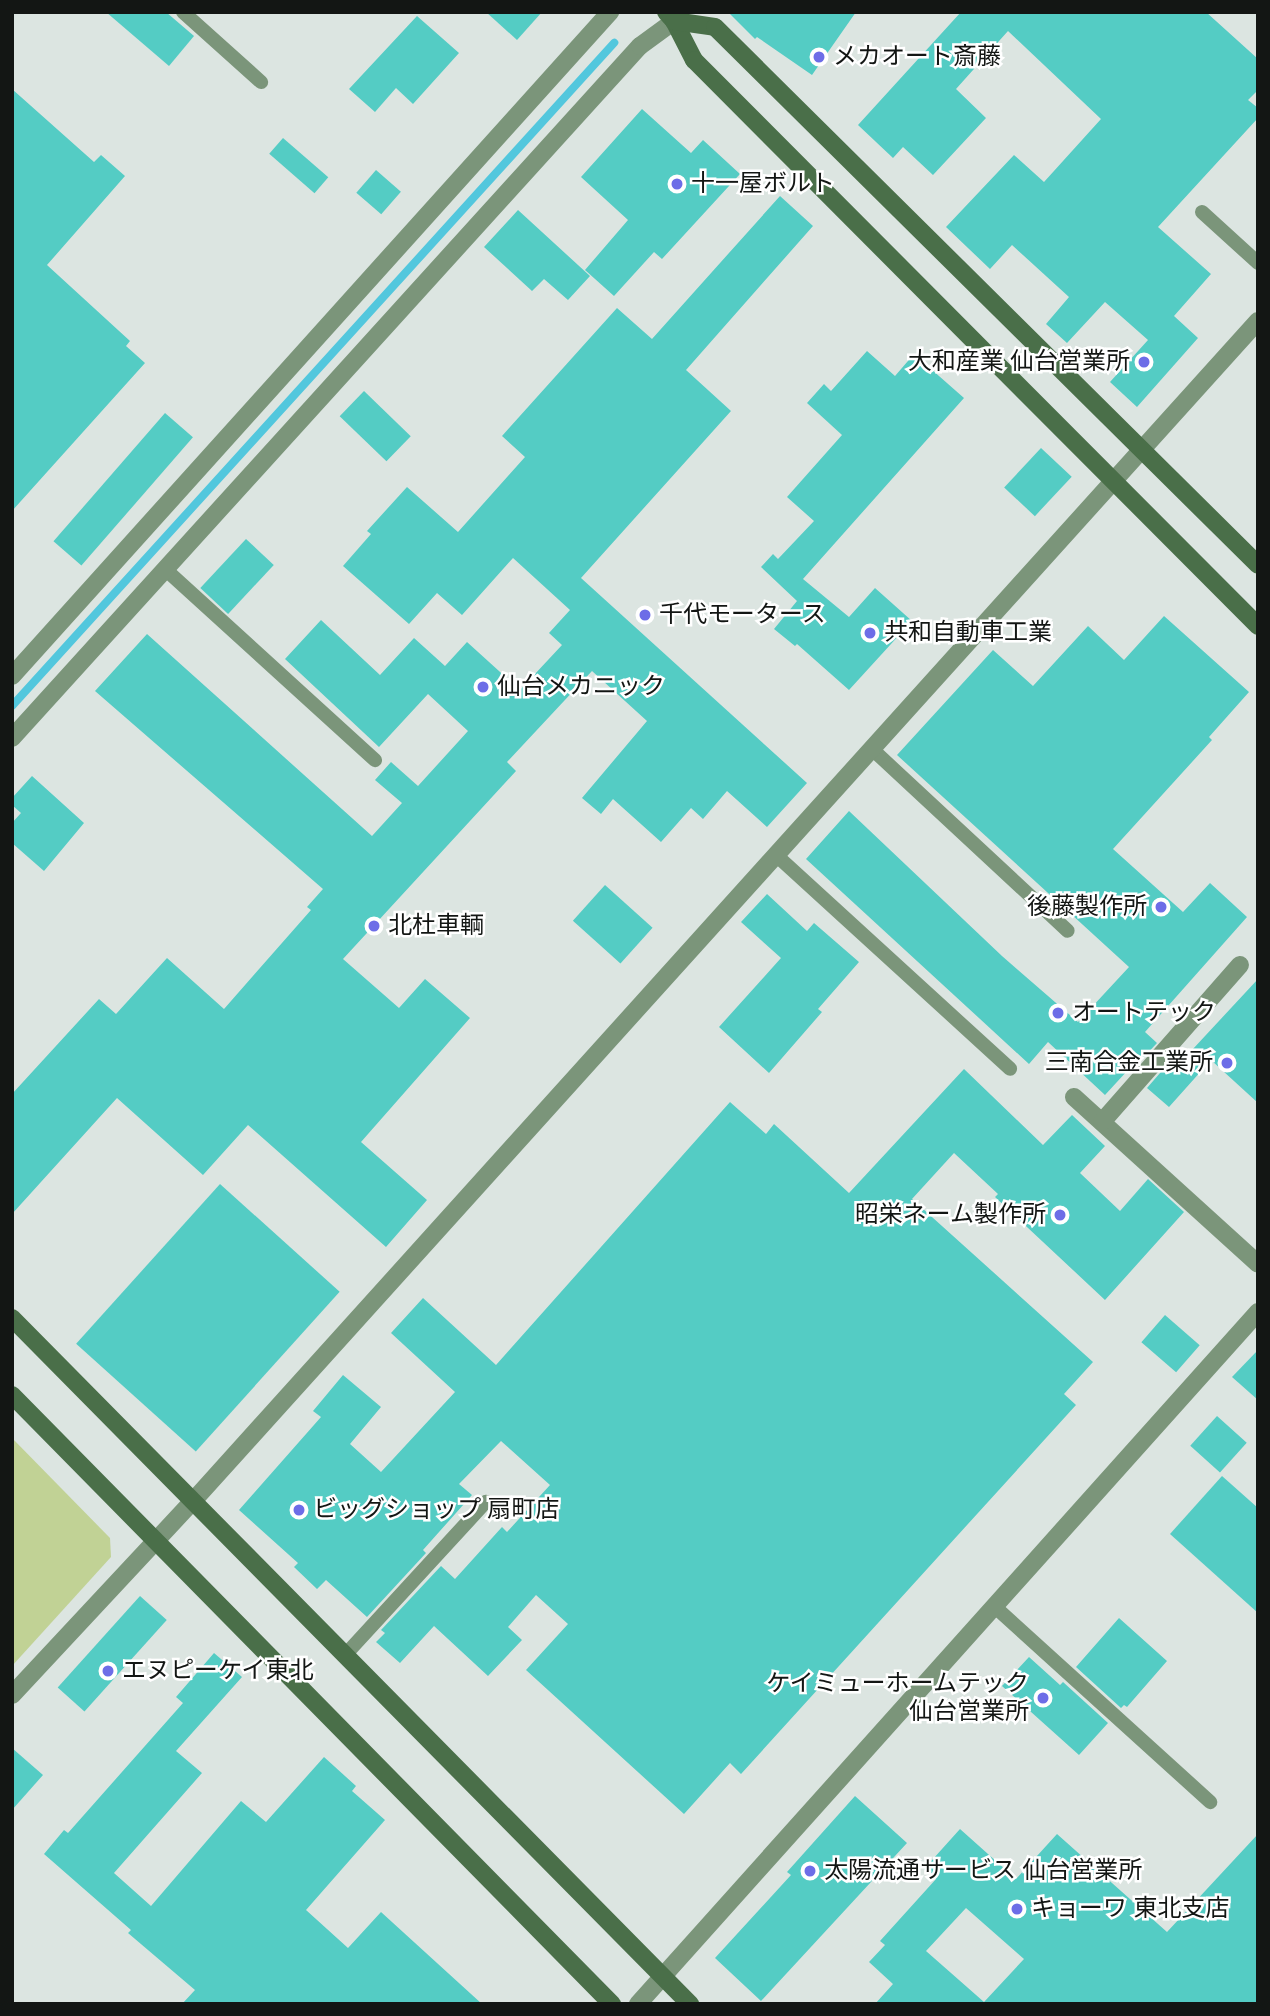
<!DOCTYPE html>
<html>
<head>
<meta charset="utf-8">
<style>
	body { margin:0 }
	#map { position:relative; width:1270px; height:2016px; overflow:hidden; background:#dce5e1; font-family:"Fira Sans","Noto Sans JP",sans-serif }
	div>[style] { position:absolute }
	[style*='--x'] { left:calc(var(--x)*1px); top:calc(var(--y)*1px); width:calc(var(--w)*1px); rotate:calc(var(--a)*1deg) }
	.green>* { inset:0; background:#c1d295 }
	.stream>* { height:8px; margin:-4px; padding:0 4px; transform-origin:4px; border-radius:4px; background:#52c7dd }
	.building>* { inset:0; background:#54ccc4; transform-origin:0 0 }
	.lane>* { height:14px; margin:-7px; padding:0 7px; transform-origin:7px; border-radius:7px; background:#7b957a }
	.street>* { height:18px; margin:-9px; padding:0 9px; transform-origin:9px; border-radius:9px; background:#7b957a }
	.secondary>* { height:18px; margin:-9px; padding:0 9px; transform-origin:9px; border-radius:9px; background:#4a6f49 }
	.dots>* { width:19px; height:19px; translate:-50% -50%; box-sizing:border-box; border:4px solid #fff; border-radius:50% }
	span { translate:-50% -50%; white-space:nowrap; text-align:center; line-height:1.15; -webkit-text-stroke:5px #fff; paint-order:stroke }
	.poi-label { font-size:24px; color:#131614 }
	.left { translate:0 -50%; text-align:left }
	.right { translate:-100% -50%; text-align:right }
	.frame { position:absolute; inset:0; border:14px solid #131614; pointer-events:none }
</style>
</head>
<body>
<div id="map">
	<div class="green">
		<i style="clip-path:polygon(12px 1438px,110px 1538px,111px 1557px,12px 1666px)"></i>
	</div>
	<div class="stream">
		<i style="--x:12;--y:706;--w:896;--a:-47.76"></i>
	</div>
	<div class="building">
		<i style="clip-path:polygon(106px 12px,166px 12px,194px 36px,169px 66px)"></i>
		<i style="clip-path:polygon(486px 12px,542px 12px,517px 40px)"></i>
		<i style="clip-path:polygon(728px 12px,856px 12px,812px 75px,757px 37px,755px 39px)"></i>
		<i style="clip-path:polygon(961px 12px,1206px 12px,1258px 59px,1258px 90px,1248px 100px,1258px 108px,1258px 118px,1158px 227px,1211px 274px,1174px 316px,1198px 338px,1137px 407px,1110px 382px,1148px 340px,1105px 302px,1067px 343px,1046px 324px,1069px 297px,1012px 245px,990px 269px,946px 227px,1014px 155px,1044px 182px,1101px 119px,1008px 31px,956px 89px,986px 118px,933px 175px,903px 147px,893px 158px,858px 125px)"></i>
		<i style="clip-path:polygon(417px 16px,459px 53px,413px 104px,396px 88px,375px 112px,349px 89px)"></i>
		<i style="clip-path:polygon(12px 89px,94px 162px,101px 155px,125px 176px,47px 265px,130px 341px,126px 346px,145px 363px,12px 511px)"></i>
		<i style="clip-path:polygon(642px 109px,691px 153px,703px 140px,740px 174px,662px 259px,654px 252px,614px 296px,585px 270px,628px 220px,581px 177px)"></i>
		<i style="left:283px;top:138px;width:60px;height:21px;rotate:41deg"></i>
		<i style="left:376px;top:170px;width:33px;height:30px;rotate:41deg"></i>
		<i style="clip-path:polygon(780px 196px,813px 226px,686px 370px,731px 411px,581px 578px,807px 783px,767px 827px,727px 791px,703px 819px,691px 808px,661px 842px,613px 799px,601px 814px,582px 798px,647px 721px,592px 671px,507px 762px,516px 771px,343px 959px,399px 1008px,425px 979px,470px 1018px,361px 1142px,427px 1200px,386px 1247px,248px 1125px,203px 1175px,117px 1098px,12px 1214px,12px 1094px,99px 999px,116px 1014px,167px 958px,224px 1009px,311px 910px,307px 907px,323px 889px,95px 691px,147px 634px,372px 836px,402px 803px,375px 780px,391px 762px,418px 786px,468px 731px,428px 694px,379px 747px,285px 659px,321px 620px,380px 675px,414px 638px,445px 666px,467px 642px,520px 690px,562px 645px,549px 633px,570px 610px,513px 558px,462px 615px,437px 593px,409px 624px,343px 566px,371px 534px,367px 531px,407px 487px,458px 532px,525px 457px,502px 436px,617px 308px,652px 339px)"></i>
		<i style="clip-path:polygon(518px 210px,590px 276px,568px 300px,544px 279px,532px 291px,484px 247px)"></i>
		<i style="clip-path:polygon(867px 351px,895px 376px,914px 354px,964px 398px,803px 579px,849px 617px,875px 588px,912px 621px,849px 690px,797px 644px,795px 646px,774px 629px,797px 601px,761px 567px,773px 554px,778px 559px,814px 521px,787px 497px,842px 435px,807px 403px,824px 384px,831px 391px)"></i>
		<i style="left:364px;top:391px;width:65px;height:35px;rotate:44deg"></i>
		<i style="left:165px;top:413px;width:37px;height:170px;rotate:41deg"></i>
		<i style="left:1041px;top:448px;width:42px;height:54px;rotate:43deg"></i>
		<i style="left:246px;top:539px;width:38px;height:67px;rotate:43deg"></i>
		<i style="clip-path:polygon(1164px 616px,1249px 692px,1209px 737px,1212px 740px,1113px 849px,1183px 912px,1210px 883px,1247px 917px,1145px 1032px,1157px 1043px,1130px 1072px,1128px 1070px,1105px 1095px,1048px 1042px,1029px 1064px,806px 859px,849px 811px,1002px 956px,1078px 1022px,1129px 967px,897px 755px,993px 650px,1033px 686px,1088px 626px,1124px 660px)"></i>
		<i style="clip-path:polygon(32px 776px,84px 823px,44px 871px,12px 843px,12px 823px,21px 813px,12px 805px,12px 798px)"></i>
		<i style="left:605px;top:885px;width:64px;height:48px;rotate:42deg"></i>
		<i style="clip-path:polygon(767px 894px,807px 931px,814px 923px,859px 962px,818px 1009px,822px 1012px,769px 1073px,719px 1027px,781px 958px,741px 922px)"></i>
		<i style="clip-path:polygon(1258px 979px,1258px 1103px,1211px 1060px,1169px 1107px,1147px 1088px,1173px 1058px,1179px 1064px)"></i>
		<i style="clip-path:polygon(964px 1069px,1043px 1145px,1072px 1115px,1105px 1146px,1080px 1173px,1120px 1211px,1148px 1179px,1184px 1212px,1105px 1300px,995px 1197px,998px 1194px,954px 1153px,912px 1199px,1093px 1362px,1064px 1394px,1076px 1405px,741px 1774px,730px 1763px,684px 1814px,526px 1670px,568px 1624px,536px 1595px,508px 1627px,522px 1640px,488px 1676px,434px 1626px,400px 1663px,376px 1642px,385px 1633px,381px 1630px,441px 1566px,455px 1579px,502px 1527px,507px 1532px,550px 1485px,501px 1441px,459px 1484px,472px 1495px,423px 1550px,426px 1553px,367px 1617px,326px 1580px,317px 1589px,294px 1567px,298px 1563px,239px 1510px,321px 1417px,313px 1411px,343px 1375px,381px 1407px,350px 1444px,381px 1472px,455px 1392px,391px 1333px,423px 1298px,496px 1365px,730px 1102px,766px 1134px,774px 1124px,849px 1193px)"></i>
		<i style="left:220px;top:1184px;width:161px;height:215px;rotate:42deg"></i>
		<i style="left:1165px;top:1315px;width:46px;height:36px;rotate:41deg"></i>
		<i style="clip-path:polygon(1258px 1350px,1258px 1400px,1232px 1377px)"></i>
		<i style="left:1217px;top:1416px;width:40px;height:40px;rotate:42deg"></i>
		<i style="clip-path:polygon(1222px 1476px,1258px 1508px,1258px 1613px,1170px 1534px)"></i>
		<i style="left:140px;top:1596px;width:36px;height:123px;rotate:42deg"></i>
		<i style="clip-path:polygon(1119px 1618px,1167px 1661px,1127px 1707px,1124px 1705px,1121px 1708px,1076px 1667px)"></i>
		<i style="clip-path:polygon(214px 1653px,242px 1677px,176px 1751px,202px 1773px,114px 1873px,151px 1906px,241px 1801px,266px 1822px,324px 1757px,356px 1786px,352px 1791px,385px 1820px,306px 1910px,348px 1948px,381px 1912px,482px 2004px,182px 2004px,195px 1990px,128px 1933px,131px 1930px,44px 1854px,64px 1830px,68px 1833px,183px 1703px,176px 1697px)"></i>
		<i style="clip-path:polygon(1029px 1657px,1060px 1685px,1063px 1682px,1108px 1723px,1079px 1755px,1002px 1686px)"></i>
		<i style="clip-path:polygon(12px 1748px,43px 1775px,12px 1810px)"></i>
		<i style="clip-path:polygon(855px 1796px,907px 1843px,761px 2001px,715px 1958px,791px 1875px,787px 1872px)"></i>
		<i style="clip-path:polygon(evenodd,960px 1829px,1016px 1879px,1057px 1834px,1167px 1932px,1258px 1834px,1258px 2004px,875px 2004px,893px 1984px,869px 1962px,885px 1945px,880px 1941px,936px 1879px,924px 1869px,960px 1829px,966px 1908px,1024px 1959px,984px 2002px,926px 1951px,966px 1908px)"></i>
	</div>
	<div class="lane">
		<i style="--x:183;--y:12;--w:105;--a:41.9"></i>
		<i style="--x:1202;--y:212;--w:76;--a:42.3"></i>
		<i style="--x:165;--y:569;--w:284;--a:42.3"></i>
		<i style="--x:872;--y:749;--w:267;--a:42.9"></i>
		<i style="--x:776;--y:855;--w:317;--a:42.4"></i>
		<i style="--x:994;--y:1606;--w:292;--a:42.2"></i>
		<i style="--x:346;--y:1654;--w:207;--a:-47.4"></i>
	</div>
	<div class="street">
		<i style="--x:12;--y:676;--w:894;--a:-47.99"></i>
		<i style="--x:12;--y:738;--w:934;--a:-47.78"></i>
		<i style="--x:640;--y:46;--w:42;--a:-36.3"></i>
		<i style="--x:1074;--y:1097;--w:248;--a:42.2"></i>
		<i style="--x:1102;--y:1122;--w:209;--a:-48.7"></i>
		<i style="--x:12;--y:1695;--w:267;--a:-47"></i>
		<i style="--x:194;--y:1500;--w:1588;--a:-47.94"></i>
		<i style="--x:638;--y:2004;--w:929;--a:-48.14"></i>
	</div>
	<div class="secondary">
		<i style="--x:666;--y:12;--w:12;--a:48"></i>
		<i style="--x:674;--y:21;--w:44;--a:62.9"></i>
		<i style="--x:694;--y:60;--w:799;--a:45.1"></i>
		<i style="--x:674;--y:21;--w:41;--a:8.3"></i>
		<i style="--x:715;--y:27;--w:764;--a:44.73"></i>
		<i style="--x:12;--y:1318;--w:965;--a:45.34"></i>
		<i style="--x:12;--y:1395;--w:855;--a:45.43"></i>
	</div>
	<div class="dots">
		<i style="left:819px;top:57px;background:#6d6de7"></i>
		<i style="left:677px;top:184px;background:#6d6de7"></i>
		<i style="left:1144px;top:362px;background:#6d6de7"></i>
		<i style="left:645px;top:615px;background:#6d6de7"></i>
		<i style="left:870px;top:633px;background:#6d6de7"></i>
		<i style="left:483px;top:687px;background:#6d6de7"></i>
		<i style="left:1161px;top:907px;background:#6d6de7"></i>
		<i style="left:374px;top:926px;background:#6d6de7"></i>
		<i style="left:1058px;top:1013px;background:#6d6de7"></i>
		<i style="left:1227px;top:1063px;background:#6d6de7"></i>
		<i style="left:1060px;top:1215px;background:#6d6de7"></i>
		<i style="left:299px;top:1510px;background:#6d6de7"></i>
		<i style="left:108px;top:1671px;background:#6d6de7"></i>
		<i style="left:1043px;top:1698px;background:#6d6de7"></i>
		<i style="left:810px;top:1871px;background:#6d6de7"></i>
		<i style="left:1017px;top:1909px;background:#6d6de7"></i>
	</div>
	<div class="poi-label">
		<span class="left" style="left:833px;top:57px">メカオート斎藤</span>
		<span class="left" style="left:691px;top:184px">十一屋ボルト</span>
		<span class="right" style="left:1130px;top:362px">大和産業 仙台営業所</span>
		<span class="left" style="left:659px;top:615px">千代モータース</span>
		<span class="left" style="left:884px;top:633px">共和自動車工業</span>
		<span class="left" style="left:497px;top:687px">仙台メカニック</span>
		<span class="right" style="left:1147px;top:907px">後藤製作所</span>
		<span class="left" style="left:388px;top:926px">北杜車輌</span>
		<span class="left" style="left:1072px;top:1013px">オートテック</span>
		<span class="right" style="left:1213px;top:1063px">三南合金工業所</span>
		<span class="right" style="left:1046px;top:1215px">昭栄ネーム製作所</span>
		<span class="left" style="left:313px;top:1510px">ビッグショップ 扇町店</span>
		<span class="left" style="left:122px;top:1671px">エヌピーケイ東北</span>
		<span class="right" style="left:1029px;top:1698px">ケイミューホームテック<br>仙台営業所</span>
		<span class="left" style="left:824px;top:1871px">太陽流通サービス 仙台営業所</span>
		<span class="left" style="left:1031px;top:1909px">キョーワ 東北支店</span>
	</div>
	<div class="frame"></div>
</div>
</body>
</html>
